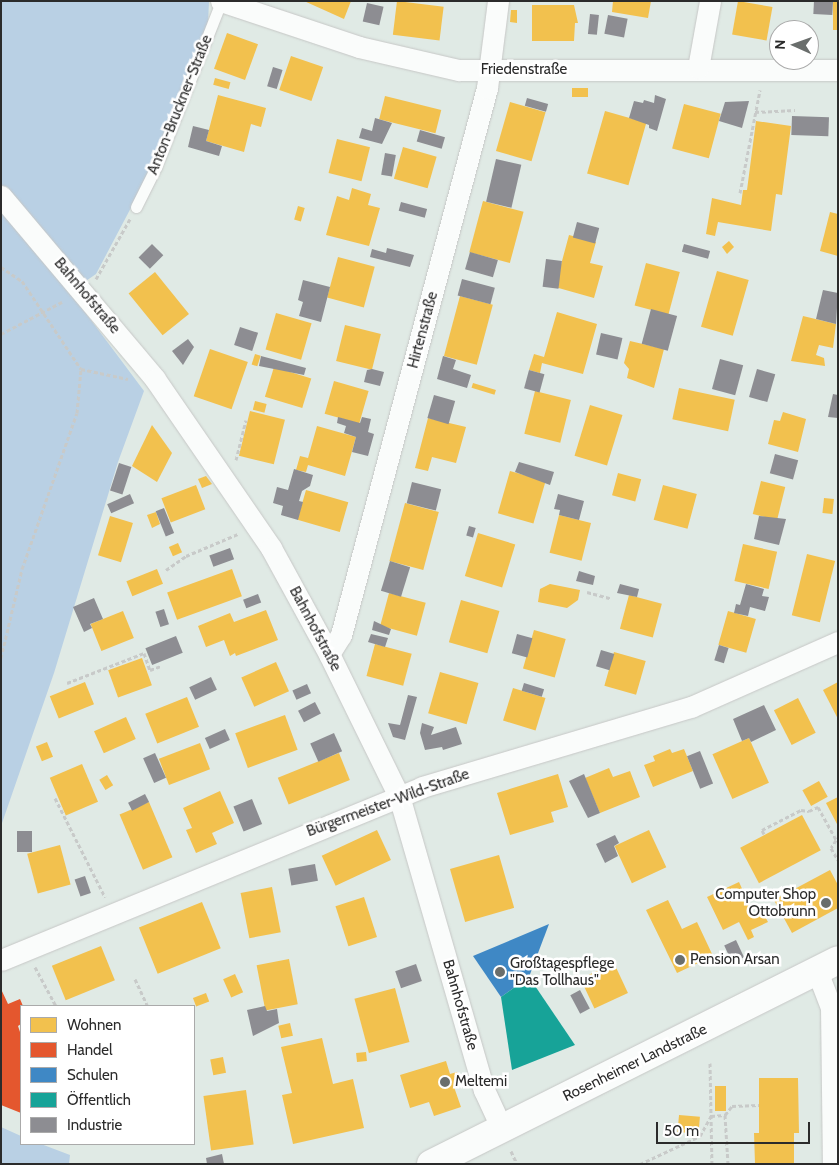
<!DOCTYPE html>
<html>
<head>
<meta charset="utf-8">
<style>
	body { margin:0 }
	#map { position:relative; width:839px; height:1165px; overflow:hidden; background:#e0eae5; font-family:Cabin,sans-serif }
	div>[style] { position:absolute }
	[style*='--x'] { left:calc(var(--x)*1px); top:calc(var(--y)*1px); width:calc(var(--w)*1px); rotate:calc(var(--a)*1deg) }
	.green>* { inset:0; background:#b9d0e4 }
	.homes>* { inset:0; background:#f2c14e; transform-origin:0 0 }
	.shops>* { inset:0; background:#e4572e }
	.schools>* { inset:0; background:#3f88c5 }
	.public>* { inset:0; background:#17a398 }
	.industry>* { inset:0; background:#8d8d92; transform-origin:0 0 }
	.path>* { height:3px; margin-top:-1.5px; transform-origin:0; background:repeating-linear-gradient(90deg,#c8cac9 0 4px,transparent 0 6.5px) }
	.roads { filter:drop-shadow(0 0 1px #c6c7c6) drop-shadow(0 0 1px #c6c7c6) }
	.lane>* { height:11px; margin:-5.5px; padding:0 5.5px; transform-origin:5.5px; border-radius:5.5px; background:#fafcfb }
	.street>* { height:21px; margin:-10.5px; padding:0 10.5px; transform-origin:10.5px; border-radius:10.5px; background:#fafcfb }
	.secondary>* { height:28px; margin:-14px; padding:0 14px; transform-origin:14px; border-radius:14px; background:#fafcfb }
	.dots>* { width:14px; height:14px; translate:-50% -50%; box-sizing:border-box; border:2px solid #fff; border-radius:50% }
	span { translate:-50% -50%; white-space:nowrap; text-align:center; line-height:1.15; -webkit-text-stroke:5px #fff; paint-order:stroke }
	.street-label { font-size:15px; color:#2b2b2b }
	.poi-label { font-size:15px; color:#2b2b2b }
	.right { translate:-100% -50%; text-align:right }
	.left { translate:0 -50%; text-align:left }
	.frame { position:absolute; inset:0; border:2px solid #2b2b2b; pointer-events:none }
	.legend { position:absolute; left:20px; top:1005px; width:175px; height:140px; box-sizing:border-box; background:#fff; border:1px solid #aaa; margin:0; padding:6px 9px; list-style:none; font-size:15px; color:#2b2b2b }
	.legend li { display:flex; align-items:center; gap:10px; height:25px }
	.legend b { width:25px; border:1px solid #aaa }
	.north { position:absolute; left:769px; top:20px; width:50px; height:50px; box-sizing:border-box; background:#fff; border:1px solid #aaa; border-radius:50%; rotate:272deg; font-size:14px; font-weight:700; line-height:20px; text-align:center; color:#2b2b2b }
	.north::after { content:''; display:block; margin:auto; width:18px; height:22px; background:#6a6e6c; clip-path:polygon(50% 0,100% 100%,50% 72%,0 100%) }
	.scale { position:absolute; left:656px; top:1122px; width:154px; height:22px; box-sizing:border-box; border:2px solid #2b2b2b; border-top:0; padding-left:6px; font-size:15px; line-height:18px; white-space:nowrap; color:#2b2b2b; -webkit-text-stroke:4px #fff; paint-order:stroke }
</style>
</head>
<body>
<div id="map">
	<div class="green">
		<i style="clip-path:polygon(1px 1px,209px 1px,208px 25px,153px 166px,96px 274px,70px 292px,144px 391px,118px 462px,54px 673px,1px 826px)"></i>
		<i style="clip-path:polygon(1px 1127px,21px 1136px,21px 1144px,41px 1144px,70px 1155px,69px 1164px,1px 1164px)"></i>
	</div>
	<div class="homes">
		<i style="clip-path:polygon(304px 1px,351px 1px,344px 19px)"></i>
		<i style="left:397px;top:1px;width:47px;height:34px;rotate:7deg"></i>
		<i style="clip-path:polygon(613px 1px,651px 1px,648px 18px,612px 12px)"></i>
		<i style="left:738px;top:1px;width:35px;height:34px;rotate:10deg"></i>
		<i style="left:833px;top:1px;width:5px;height:29px"></i>
		<i style="clip-path:polygon(532px 5px,574px 5px,578px 23px,575px 23px,574px 41px,532px 41px)"></i>
		<i style="clip-path:polygon(511px 10px,517px 10px,517px 23px,510px 22px)"></i>
		<i style="left:227px;top:33px;width:33px;height:38px;rotate:20deg"></i>
		<i style="left:291px;top:56px;width:34px;height:36px;rotate:19deg"></i>
		<i style="left:215px;top:78px;width:16px;height:7px;rotate:15deg"></i>
		<i style="left:588px;top:88px;width:9px;height:16px;rotate:90deg"></i>
		<i style="clip-path:polygon(218px 95px,266px 108px,261px 127px,251px 124px,244px 152px,206px 141px)"></i>
		<i style="left:385px;top:96px;width:58px;height:24px;rotate:14deg"></i>
		<i style="left:510px;top:102px;width:37px;height:51px;rotate:16deg"></i>
		<i style="left:684px;top:104px;width:38px;height:46px;rotate:15deg"></i>
		<i style="left:605px;top:111px;width:43px;height:65px;rotate:16deg"></i>
		<i style="clip-path:polygon(756px 121px,791px 126px,782px 195px,776px 194px,771px 231px,718px 222px,715px 236px,706px 234px,712px 198px,741px 205px,743px 190px,747px 190px)"></i>
		<i style="left:337px;top:139px;width:34px;height:35px;rotate:14deg"></i>
		<i style="left:403px;top:147px;width:35px;height:33px;rotate:16deg"></i>
		<i style="clip-path:polygon(352px 188px,371px 194px,368px 205px,380px 208px,369px 246px,326px 235px,337px 196px,349px 200px)"></i>
		<i style="left:483px;top:201px;width:42px;height:53px;rotate:15deg"></i>
		<i style="left:298px;top:206px;width:7px;height:14px;rotate:16deg"></i>
		<i style="clip-path:polygon(830px 212px,838px 214px,838px 256px,820px 251px)"></i>
		<i style="clip-path:polygon(569px 235px,596px 242px,590px 263px,603px 266px,594px 298px,555px 287px)"></i>
		<i style="clip-path:polygon(729px 241px,734px 247px,727px 254px,722px 247px)"></i>
		<i style="left:338px;top:257px;width:38px;height:42px;rotate:15deg"></i>
		<i style="left:646px;top:263px;width:35px;height:44px;rotate:15deg"></i>
		<i style="left:717px;top:271px;width:33px;height:58px;rotate:16deg"></i>
		<i style="left:155px;top:272px;width:54px;height:34px;rotate:51deg"></i>
		<i style="left:460px;top:296px;width:34px;height:62px;rotate:15deg"></i>
		<i style="clip-path:polygon(557px 312px,597px 324px,583px 374px,542px 363px,540px 373px,529px 370px,534px 354px,544px 357px)"></i>
		<i style="left:276px;top:313px;width:37px;height:38px;rotate:16deg"></i>
		<i style="clip-path:polygon(803px 316px,836px 324px,833px 348px,819px 345px,816px 355px,824px 358px,825px 366px,791px 361px)"></i>
		<i style="left:345px;top:325px;width:37px;height:37px;rotate:14deg"></i>
		<i style="clip-path:polygon(630px 341px,664px 349px,654px 388px,627px 378px,629px 369px,624px 363px)"></i>
		<i style="left:210px;top:349px;width:40px;height:50px;rotate:19deg"></i>
		<i style="left:255px;top:354px;width:6px;height:11px;rotate:18deg"></i>
		<i style="left:274px;top:367px;width:39px;height:31px;rotate:17deg"></i>
		<i style="left:334px;top:381px;width:36px;height:34px;rotate:16deg"></i>
		<i style="left:473px;top:383px;width:24px;height:5px;rotate:17deg"></i>
		<i style="left:679px;top:388px;width:57px;height:32px;rotate:12deg"></i>
		<i style="left:535px;top:391px;width:37px;height:44px;rotate:14deg"></i>
		<i style="left:255px;top:401px;width:12px;height:9px;rotate:14deg"></i>
		<i style="left:590px;top:405px;width:34px;height:53px;rotate:17deg"></i>
		<i style="left:250px;top:411px;width:36px;height:46px;rotate:14deg"></i>
		<i style="clip-path:polygon(783px 412px,806px 419px,798px 452px,768px 444px,774px 420px,780px 421px)"></i>
		<i style="clip-path:polygon(428px 418px,466px 427px,456px 463px,432px 457px,428px 471px,415px 468px)"></i>
		<i style="clip-path:polygon(152px 425px,172px 453px,157px 482px,132px 466px)"></i>
		<i style="clip-path:polygon(317px 426px,356px 437px,345px 476px,308px 465px,306px 472px,296px 470px,300px 456px,308px 458px)"></i>
		<i style="left:510px;top:471px;width:37px;height:44px;rotate:16deg"></i>
		<i style="left:618px;top:473px;width:24px;height:23px;rotate:15deg"></i>
		<i style="clip-path:polygon(206px 476px,212px 484px,202px 488px,198px 479px)"></i>
		<i style="left:761px;top:481px;width:25px;height:34px;rotate:14deg"></i>
		<i style="left:196px;top:485px;width:26px;height:37px;rotate:69deg"></i>
		<i style="left:663px;top:485px;width:35px;height:36px;rotate:15deg"></i>
		<i style="left:306px;top:490px;width:44px;height:31px;rotate:16deg"></i>
		<i style="left:824px;top:498px;width:10px;height:15px;rotate:6deg"></i>
		<i style="left:405px;top:503px;width:35px;height:60px;rotate:15deg"></i>
		<i style="clip-path:polygon(156px 512px,160px 524px,152px 528px,147px 515px)"></i>
		<i style="left:559px;top:515px;width:33px;height:39px;rotate:14deg"></i>
		<i style="left:110px;top:516px;width:24px;height:41px;rotate:17deg"></i>
		<i style="left:478px;top:533px;width:39px;height:45px;rotate:17deg"></i>
		<i style="left:178px;top:543px;width:10px;height:10px;rotate:66deg"></i>
		<i style="left:743px;top:544px;width:35px;height:38px;rotate:13deg"></i>
		<i style="left:807px;top:554px;width:29px;height:63px;rotate:14deg"></i>
		<i style="left:157px;top:569px;width:16px;height:33px;rotate:68deg"></i>
		<i style="left:232px;top:569px;width:29px;height:69px;rotate:70deg"></i>
		<i style="clip-path:polygon(550px 584px,580px 590px,578px 600px,567px 608px,538px 602px,540px 589px)"></i>
		<i style="left:389px;top:593px;width:38px;height:34px;rotate:15deg"></i>
		<i style="left:629px;top:595px;width:34px;height:35px;rotate:15deg"></i>
		<i style="left:461px;top:600px;width:40px;height:44px;rotate:16deg"></i>
		<i style="clip-path:polygon(266px 610px,278px 640px,236px 656px,235px 653px,230px 656px,224px 640px,206px 647px,198px 626px,230px 613px,234px 622px)"></i>
		<i style="left:123px;top:611px;width:29px;height:35px;rotate:68deg"></i>
		<i style="left:728px;top:611px;width:29px;height:35px;rotate:16deg"></i>
		<i style="left:534px;top:630px;width:33px;height:40px;rotate:16deg"></i>
		<i style="left:375px;top:644px;width:38px;height:33px;rotate:15deg"></i>
		<i style="left:614px;top:652px;width:33px;height:35px;rotate:16deg"></i>
		<i style="left:142px;top:658px;width:29px;height:36px;rotate:70deg"></i>
		<i style="left:276px;top:662px;width:32px;height:38px;rotate:66deg"></i>
		<i style="left:440px;top:672px;width:40px;height:43px;rotate:16deg"></i>
		<i style="left:85px;top:682px;width:24px;height:38px;rotate:68deg"></i>
		<i style="clip-path:polygon(838px 682px,838px 719px,823px 690px)"></i>
		<i style="left:513px;top:688px;width:34px;height:34px;rotate:17deg"></i>
		<i style="left:187px;top:697px;width:32px;height:45px;rotate:68deg"></i>
		<i style="left:798px;top:698px;width:39px;height:27px;rotate:63deg"></i>
		<i style="left:285px;top:715px;width:37px;height:53px;rotate:70deg"></i>
		<i style="left:126px;top:717px;width:24px;height:35px;rotate:66deg"></i>
		<i style="left:749px;top:738px;width:49px;height:40px;rotate:66deg"></i>
		<i style="left:47px;top:742px;width:16px;height:12px;rotate:68deg"></i>
		<i style="left:200px;top:743px;width:28px;height:44px;rotate:69deg"></i>
		<i style="clip-path:polygon(670px 749px,672px 753px,684px 749px,693px 771px,653px 787px,644px 765px,655px 761px,653px 756px)"></i>
		<i style="left:339px;top:753px;width:29px;height:66px;rotate:68deg"></i>
		<i style="left:82px;top:764px;width:41px;height:35px;rotate:67deg"></i>
		<i style="clip-path:polygon(609px 768px,613px 777px,630px 771px,640px 797px,600px 813px,585px 778px)"></i>
		<i style="clip-path:polygon(558px 774px,568px 807px,551px 812px,554px 822px,510px 835px,497px 793px)"></i>
		<i style="left:107px;top:775px;width:12px;height:9px;rotate:59deg"></i>
		<i style="left:819px;top:781px;width:18px;height:19px;rotate:61deg"></i>
		<i style="clip-path:polygon(220px 791px,234px 823px,212px 833px,217px 844px,196px 853px,186px 830px,192px 828px,183px 808px)"></i>
		<i style="clip-path:polygon(838px 797px,838px 826px,826px 803px)"></i>
		<i style="left:149px;top:802px;width:60px;height:32px;rotate:67deg"></i>
		<i style="left:802px;top:815px;width:40px;height:70px;rotate:62deg"></i>
		<i style="left:377px;top:830px;width:33px;height:61px;rotate:65deg"></i>
		<i style="left:649px;top:830px;width:41px;height:38px;rotate:65deg"></i>
		<i style="left:60px;top:845px;width:41px;height:34px;rotate:75deg"></i>
		<i style="left:499px;top:855px;width:55px;height:51px;rotate:74deg"></i>
		<i style="clip-path:polygon(830px 870px,838px 885px,838px 908px,792px 933px,774px 900px)"></i>
		<i style="clip-path:polygon(739px 882px,754px 915px,762px 911px,768px 922px,751px 930px,754px 937px,748px 940px,739px 922px,723px 930px,707px 897px)"></i>
		<i style="left:272px;top:887px;width:46px;height:32px;rotate:79deg"></i>
		<i style="left:364px;top:897px;width:42px;height:30px;rotate:72deg"></i>
		<i style="clip-path:polygon(668px 900px,682px 929px,697px 922px,713px 956px,677px 973px,646px 910px)"></i>
		<i style="left:202px;top:902px;width:50px;height:68px;rotate:68deg"></i>
		<i style="left:101px;top:946px;width:37px;height:53px;rotate:68deg"></i>
		<i style="left:289px;top:959px;width:46px;height:33px;rotate:79deg"></i>
		<i style="left:614px;top:963px;width:33px;height:37px;rotate:65deg"></i>
		<i style="left:235px;top:974px;width:20px;height:13px;rotate:66deg"></i>
		<i style="left:395px;top:988px;width:56px;height:42px;rotate:75deg"></i>
		<i style="left:206px;top:993px;width:9px;height:14px;rotate:69deg"></i>
		<i style="left:290px;top:1023px;width:13px;height:12px;rotate:77deg"></i>
		<i style="clip-path:polygon(322px 1038px,333px 1084px,353px 1079px,364px 1128px,293px 1144px,282px 1095px,292px 1093px,281px 1047px)"></i>
		<i style="left:366px;top:1052px;width:9px;height:10px;rotate:84deg"></i>
		<i style="left:223px;top:1057px;width:16px;height:13px;rotate:79deg"></i>
		<i style="clip-path:polygon(446px 1061px,450px 1074px,457px 1072px,461px 1085px,454px 1087px,461px 1107px,434px 1116px,429px 1102px,410px 1108px,400px 1075px)"></i>
		<i style="clip-path:polygon(759px 1078px,798px 1078px,799px 1133px,794px 1133px,794px 1164px,755px 1164px,754px 1133px,759px 1133px)"></i>
		<i style="left:715px;top:1086px;width:11px;height:25px"></i>
		<i style="left:246px;top:1090px;width:55px;height:43px;rotate:82deg"></i>
		<i style="left:679px;top:1115px;width:21px;height:17px;rotate:5deg"></i>
	</div>
	<div class="shops">
		<i style="clip-path:polygon(1px 989px,8px 1004px,20px 999px,23px 1006px,21px 1024px,18px 1026px,21px 1035px,21px 1113px,1px 1105px)"></i>
	</div>
	<div class="schools">
		<i style="clip-path:polygon(549px 924px,529px 977px,501px 997px,473px 956px)"></i>
	</div>
	<div class="public">
		<i style="clip-path:polygon(529px 977px,575px 1045px,512px 1070px,501px 997px)"></i>
	</div>
	<div class="industry">
		<i style="left:814px;top:1px;width:19px;height:13px;rotate:3deg"></i>
		<i style="left:367px;top:3px;width:17px;height:19px;rotate:13deg"></i>
		<i style="left:590px;top:14px;width:9px;height:20px;rotate:6deg"></i>
		<i style="left:608px;top:15px;width:20px;height:19px;rotate:11deg"></i>
		<i style="left:273px;top:67px;width:10px;height:20px;rotate:17deg"></i>
		<i style="clip-path:polygon(655px 95px,666px 99px,657px 131px,649px 128px,649px 125px,629px 118px,634px 101px,643px 103px,644px 100px,654px 103px)"></i>
		<i style="left:527px;top:98px;width:22px;height:8px;rotate:16deg"></i>
		<i style="clip-path:polygon(749px 101px,742px 128px,719px 121px,725px 102px)"></i>
		<i style="left:792px;top:116px;width:37px;height:19px;rotate:2deg"></i>
		<i style="clip-path:polygon(375px 118px,392px 123px,382px 144px,359px 138px,362px 128px,372px 131px)"></i>
		<i style="clip-path:polygon(193px 126px,209px 130px,206px 141px,222px 146px,219px 156px,188px 147px)"></i>
		<i style="left:420px;top:130px;width:26px;height:12px;rotate:16deg"></i>
		<i style="left:385px;top:153px;width:11px;height:22px;rotate:10deg"></i>
		<i style="left:496px;top:159px;width:26px;height:44px;rotate:13deg"></i>
		<i style="left:401px;top:202px;width:27px;height:9px;rotate:15deg"></i>
		<i style="left:577px;top:222px;width:23px;height:16px;rotate:15deg"></i>
		<i style="left:152px;top:244px;width:16px;height:19px;rotate:45deg"></i>
		<i style="left:684px;top:244px;width:27px;height:8px;rotate:15deg"></i>
		<i style="clip-path:polygon(387px 248px,414px 255px,410px 267px,370px 257px,372px 249px,386px 253px)"></i>
		<i style="left:470px;top:252px;width:29px;height:18px;rotate:16deg"></i>
		<i style="left:546px;top:259px;width:16px;height:28px;rotate:7deg"></i>
		<i style="left:462px;top:279px;width:34px;height:17px;rotate:15deg"></i>
		<i style="clip-path:polygon(303px 280px,330px 287px,321px 322px,299px 316px,303px 302px,298px 300px)"></i>
		<i style="clip-path:polygon(823px 290px,838px 293px,836px 324px,816px 319px)"></i>
		<i style="left:651px;top:309px;width:27px;height:36px;rotate:15deg"></i>
		<i style="left:240px;top:327px;width:19px;height:19px;rotate:18deg"></i>
		<i style="left:601px;top:333px;width:22px;height:22px;rotate:13deg"></i>
		<i style="clip-path:polygon(188px 339px,194px 347px,183px 365px,172px 351px)"></i>
		<i style="clip-path:polygon(261px 356px,306px 368px,304px 375px,259px 366px)"></i>
		<i style="clip-path:polygon(443px 356px,456px 360px,453px 369px,471px 375px,467px 388px,437px 379px)"></i>
		<i style="left:720px;top:359px;width:24px;height:31px;rotate:15deg"></i>
		<i style="clip-path:polygon(372px 369px,384px 372px,380px 386px,364px 382px,367px 370px)"></i>
		<i style="left:757px;top:369px;width:19px;height:29px;rotate:16deg"></i>
		<i style="left:529px;top:370px;width:16px;height:19px;rotate:15deg"></i>
		<i style="clip-path:polygon(833px 394px,838px 395px,838px 418px,828px 417px)"></i>
		<i style="left:434px;top:395px;width:22px;height:24px;rotate:16deg"></i>
		<i style="clip-path:polygon(338px 417px,360px 423px,362px 417px,371px 419px,368px 432px,374px 434px,368px 456px,352px 452px,356px 437px,344px 433px,346px 426px,337px 423px)"></i>
		<i style="left:775px;top:454px;width:24px;height:20px;rotate:15deg"></i>
		<i style="clip-path:polygon(519px 462px,554px 472px,550px 485px,515px 472px)"></i>
		<i style="left:119px;top:463px;width:13px;height:29px;rotate:18deg"></i>
		<i style="clip-path:polygon(294px 469px,313px 475px,310px 486px,302px 491px,299px 501px,303px 502px,298px 520px,281px 515px,283px 506px,273px 503px,277px 487px,288px 490px)"></i>
		<i style="left:412px;top:482px;width:30px;height:22px;rotate:14deg"></i>
		<i style="left:130px;top:494px;width:10px;height:25px;rotate:66deg"></i>
		<i style="clip-path:polygon(558px 494px,584px 501px,579px 520px,559px 515px,560px 510px,554px 509px)"></i>
		<i style="left:164px;top:508px;width:27px;height:9px;rotate:68deg"></i>
		<i style="clip-path:polygon(759px 516px,786px 519px,779px 545px,754px 539px)"></i>
		<i style="left:469px;top:526px;width:7px;height:10px;rotate:16deg"></i>
		<i style="left:230px;top:548px;width:12px;height:22px;rotate:70deg"></i>
		<i style="left:390px;top:561px;width:21px;height:31px;rotate:17deg"></i>
		<i style="clip-path:polygon(579px 571px,595px 576px,593px 585px,576px 581px)"></i>
		<i style="clip-path:polygon(620px 584px,639px 589px,637px 597px,617px 593px)"></i>
		<i style="clip-path:polygon(746px 584px,764px 589px,762px 596px,769px 597px,765px 611px,750px 607px,748px 616px,734px 613px,736px 604px,740px 605px)"></i>
		<i style="left:258px;top:594px;width:9px;height:16px;rotate:69deg"></i>
		<i style="clip-path:polygon(94px 598px,103px 619px,90px 624px,92px 628px,84px 632px,73px 607px)"></i>
		<i style="left:164px;top:609px;width:16px;height:9px;rotate:72deg"></i>
		<i style="clip-path:polygon(374px 621px,391px 629px,389px 635px,372px 630px)"></i>
		<i style="clip-path:polygon(371px 634px,388px 638px,385px 647px,368px 642px)"></i>
		<i style="left:517px;top:634px;width:16px;height:20px;rotate:15deg"></i>
		<i style="left:176px;top:636px;width:18px;height:33px;rotate:68deg"></i>
		<i style="left:719px;top:645px;width:10px;height:16px;rotate:17deg"></i>
		<i style="left:601px;top:650px;width:14px;height:17px;rotate:17deg"></i>
		<i style="left:211px;top:677px;width:14px;height:24px;rotate:65deg"></i>
		<i style="left:524px;top:683px;width:21px;height:8px;rotate:17deg"></i>
		<i style="left:307px;top:684px;width:10px;height:16px;rotate:66deg"></i>
		<i style="clip-path:polygon(408px 695px,417px 697px,405px 740px,393px 737px,388px 723px,400px 725px)"></i>
		<i style="left:315px;top:702px;width:13px;height:19px;rotate:63deg"></i>
		<i style="clip-path:polygon(764px 705px,776px 730px,751px 742px,749px 738px,742px 741px,733px 719px)"></i>
		<i style="clip-path:polygon(422px 723px,434px 727px,431px 735px,456px 727px,462px 744px,443px 750px,442px 747px,425px 750px,420px 733px)"></i>
		<i style="left:225px;top:729px;width:12px;height:22px;rotate:66deg"></i>
		<i style="left:334px;top:733px;width:20px;height:26px;rotate:66deg"></i>
		<i style="left:700px;top:751px;width:35px;height:14px;rotate:68deg"></i>
		<i style="left:155px;top:753px;width:27px;height:13px;rotate:66deg"></i>
		<i style="clip-path:polygon(584px 774px,600px 813px,588px 818px,569px 781px)"></i>
		<i style="left:145px;top:794px;width:9px;height:19px;rotate:63deg"></i>
		<i style="left:252px;top:799px;width:27px;height:20px;rotate:68deg"></i>
		<i style="left:17px;top:831px;width:15px;height:21px"></i>
		<i style="clip-path:polygon(615px 835px,619px 843px,614px 846px,618px 856px,605px 863px,596px 844px)"></i>
		<i style="left:315px;top:864px;width:17px;height:27px;rotate:80deg"></i>
		<i style="left:85px;top:876px;width:18px;height:11px;rotate:71deg"></i>
		<i style="left:736px;top:940px;width:19px;height:13px;rotate:65deg"></i>
		<i style="left:416px;top:964px;width:18px;height:22px;rotate:71deg"></i>
		<i style="left:580px;top:990px;width:21px;height:11px;rotate:62deg"></i>
		<i style="clip-path:polygon(265px 1006px,267px 1011px,277px 1009px,279px 1023px,253px 1036px,247px 1010px)"></i>
		<i style="clip-path:polygon(222px 1154px,224px 1164px,207px 1164px,206px 1158px)"></i>
	</div>
	<div class="path">
		<i style="--x:755;--y:112;--w:40;--a:-2.9"></i>
		<i style="--x:740;--y:193;--w:105;--a:-79"></i>
		<i style="--x:1;--y:267;--w:25;--a:34"></i>
		<i style="--x:22;--y:281;--w:106;--a:56.2"></i>
		<i style="--x:81;--y:369;--w:48;--a:12"></i>
		<i style="--x:96;--y:279;--w:69;--a:-60.5"></i>
		<i style="--x:1;--y:334;--w:69;--a:-27.7"></i>
		<i style="--x:236;--y:460;--w:41;--a:-76"></i>
		<i style="--x:166;--y:570;--w:24;--a:-35"></i>
		<i style="--x:186;--y:556;--w:56;--a:-22.9"></i>
		<i style="--x:587;--y:592;--w:24;--a:15"></i>
		<i style="--x:1;--y:658;--w:91;--a:-76.7"></i>
		<i style="--x:22;--y:569;--w:165;--a:-70.6"></i>
		<i style="--x:77;--y:413;--w:44;--a:-84.8"></i>
		<i style="--x:67;--y:683;--w:83;--a:-21.3"></i>
		<i style="--x:144;--y:653;--w:18;--a:71"></i>
		<i style="--x:150;--y:670;--w:12;--a:-20"></i>
		<i style="--x:55;--y:798;--w:111;--a:63.2"></i>
		<i style="--x:764;--y:834;--w:4;--a:-117"></i>
		<i style="--x:762;--y:830;--w:44;--a:-27.1"></i>
		<i style="--x:801;--y:810;--w:8;--a:7"></i>
		<i style="--x:809;--y:811;--w:10;--a:-24"></i>
		<i style="--x:818;--y:807;--w:38;--a:61"></i>
		<i style="--x:836;--y:840;--w:9;--a:122"></i>
		<i style="--x:831;--y:848;--w:14;--a:60"></i>
		<i style="--x:35;--y:967;--w:44;--a:61.7"></i>
		<i style="--x:135;--y:979;--w:29;--a:65"></i>
		<i style="--x:144;--y:1006;--w:11;--a:0"></i>
		<i style="--x:710;--y:1063;--w:101;--a:88.9"></i>
		<i style="--x:725;--y:1115;--w:11;--a:-52"></i>
		<i style="--x:732;--y:1106;--w:27;--a:-2"></i>
		<i style="--x:511;--y:1151;--w:14;--a:65"></i>
		<i style="--x:640;--y:1164;--w:66;--a:-25"></i>
		<i style="--x:700;--y:1136;--w:23;--a:-61"></i>
		<i style="--x:711;--y:1116;--w:14;--a:-4"></i>
		<i style="--x:725;--y:1115;--w:49;--a:86.5"></i>
	</div>
	<div class="roads">
		<div class="lane">
			<i style="--x:136;--y:207;--w:45;--a:-63.4"></i>
			<i style="--x:156;--y:167;--w:177;--a:-68.5"></i>
		</div>
		<div class="street">
			<i style="--x:221;--y:1;--w:145;--a:18.4"></i>
			<i style="--x:359;--y:47;--w:103;--a:13"></i>
			<i style="--x:459;--y:70;--w:379;--a:0"></i>
			<i style="--x:698;--y:68;--w:68;--a:-79.8"></i>
			<i style="--x:1;--y:196;--w:239;--a:49.9"></i>
			<i style="--x:155;--y:379;--w:205;--a:55.5"></i>
			<i style="--x:271;--y:548;--w:121;--a:61.3"></i>
			<i style="--x:329;--y:654;--w:158;--a:63.8"></i>
			<i style="--x:399;--y:796;--w:306;--a:73.9"></i>
			<i style="--x:484;--y:1090;--w:43;--a:65.2"></i>
			<i style="--x:329;--y:654;--w:22;--a:-58"></i>
			<i style="--x:341;--y:635;--w:566;--a:-75.06"></i>
			<i style="--x:487;--y:88;--w:88;--a:-82.8"></i>
			<i style="--x:1;--y:960;--w:455;--a:-22.3"></i>
			<i style="--x:422;--y:787;--w:281;--a:-16.6"></i>
			<i style="--x:691;--y:707;--w:161;--a:-23.9"></i>
			<i style="--x:817;--y:971;--w:39;--a:69"></i>
			<i style="--x:831;--y:1007;--w:157;--a:89.3"></i>
		</div>
		<div class="secondary">
			<i style="--x:431;--y:1164;--w:455;--a:-26.6"></i>
		</div>
	</div>
	<div class="dots">
		<i style="left:826px;top:903px;background:#6a6e6c"></i>
		<i style="left:680px;top:960px;background:#6a6e6c"></i>
		<i style="left:500px;top:972px;background:#6a6e6c"></i>
		<i style="left:445px;top:1082px;background:#6a6e6c"></i>
	</div>
	<div class="street-label">
		<span style="left:524px;top:70px">Friedenstraße</span>
		<span style="left:180px;top:105px;rotate:-68deg">Anton-Bruckner-Straße</span>
		<span style="left:87px;top:296px;rotate:50deg">Bahnhofstraße</span>
		<span style="left:423px;top:330px;rotate:-75deg">Hirtenstraße</span>
		<span style="left:315px;top:629px;rotate:62deg">Bahnhofstraße</span>
		<span style="left:388px;top:803px;rotate:-20deg">Bürgermeister-Wild-Straße</span>
		<span style="left:460px;top:1005px;rotate:74deg">Bahnhofstraße</span>
		<span style="left:635px;top:1063px;rotate:-26deg">Rosenheimer Landstraße</span>
	</div>
	<div class="poi-label">
		<span class="right" style="left:816px;top:903px">Computer Shop<br>Ottobrunn</span>
		<span class="left" style="left:690px;top:960px">Pension Arsan</span>
		<span class="left" style="left:510px;top:972px">Großtagespflege<br>"Das Tollhaus"</span>
		<span class="left" style="left:455px;top:1082px">Meltemi</span>
	</div>
	<div class="frame"></div>
	<ul class="legend">
	<li><b style="height:14px;background:#f2c14e"></b>Wohnen</li>
	<li><b style="height:14px;background:#e4572e"></b>Handel</li>
	<li><b style="height:14px;background:#3f88c5"></b>Schulen</li>
	<li><b style="height:14px;background:#17a398"></b>Öffentlich</li>
	<li><b style="height:14px;background:#8d8d92"></b>Industrie</li>
	</ul>
	<div class="north">N</div>
	<div class="scale">50 m</div>
</div>
</body>
</html>
